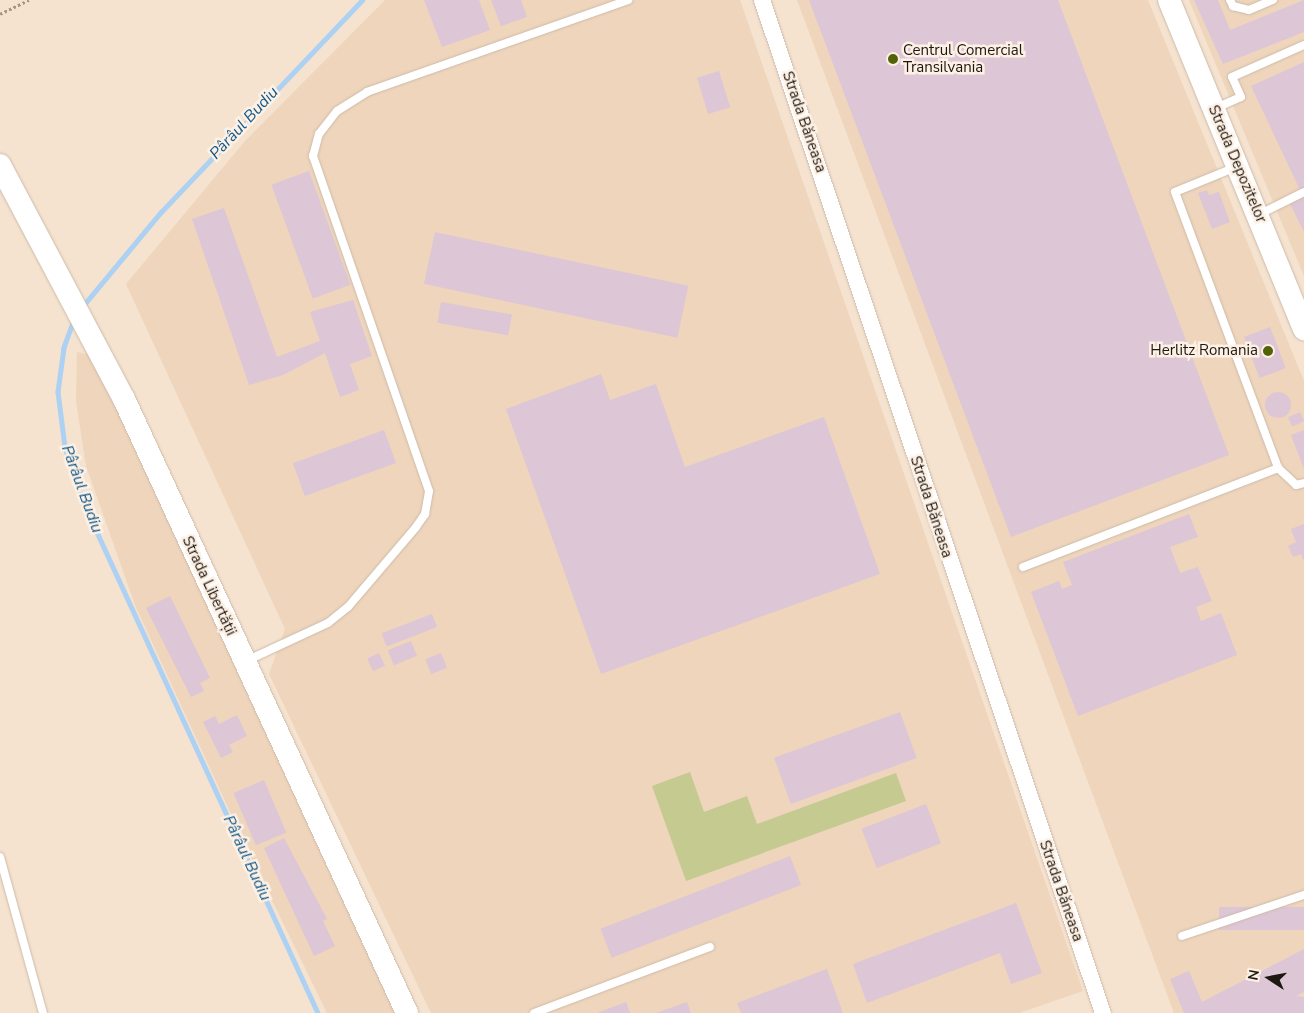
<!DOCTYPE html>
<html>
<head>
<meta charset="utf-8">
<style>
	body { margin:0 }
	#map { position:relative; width:1304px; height:1013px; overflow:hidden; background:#f5e2cf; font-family:"Nunito Sans",sans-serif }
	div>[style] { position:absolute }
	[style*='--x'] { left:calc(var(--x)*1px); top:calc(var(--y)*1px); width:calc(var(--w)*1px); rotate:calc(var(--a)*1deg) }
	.built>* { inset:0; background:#eed5bc }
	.green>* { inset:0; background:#c4ca90 }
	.stream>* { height:4.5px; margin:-2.25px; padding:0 2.25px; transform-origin:2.25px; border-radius:2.25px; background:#acd1f3 }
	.building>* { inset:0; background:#ddc6d6; transform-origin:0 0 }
	.round { border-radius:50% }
	.path>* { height:2.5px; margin-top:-1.25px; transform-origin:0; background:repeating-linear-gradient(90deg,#a49687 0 2.5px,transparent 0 5px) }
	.roads { filter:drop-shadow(0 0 1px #cdbaa8) drop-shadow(0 0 1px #cdbaa8) }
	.lane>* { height:8px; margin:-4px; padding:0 4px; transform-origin:4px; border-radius:4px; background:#fff }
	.street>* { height:16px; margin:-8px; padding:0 8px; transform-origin:8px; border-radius:8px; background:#fff }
	.secondary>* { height:22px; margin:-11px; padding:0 11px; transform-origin:11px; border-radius:11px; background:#fff }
	.dots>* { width:14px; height:14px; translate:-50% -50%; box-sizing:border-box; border:2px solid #fdf1e5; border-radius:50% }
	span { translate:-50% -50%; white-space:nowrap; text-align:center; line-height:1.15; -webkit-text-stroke:5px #fdf1e5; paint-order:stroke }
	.poi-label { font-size:15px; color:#1f1811 }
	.left { translate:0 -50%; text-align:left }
	.right { translate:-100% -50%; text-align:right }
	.street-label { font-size:15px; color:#1f1811 }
	.water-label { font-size:16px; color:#12588b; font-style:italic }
	.north { position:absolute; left:1244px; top:953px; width:50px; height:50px; -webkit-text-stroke:4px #fdf1e5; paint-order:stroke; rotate:281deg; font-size:14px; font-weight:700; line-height:20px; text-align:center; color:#1f1811 }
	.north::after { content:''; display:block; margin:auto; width:18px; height:22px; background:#1f1811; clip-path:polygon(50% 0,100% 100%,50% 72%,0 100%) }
</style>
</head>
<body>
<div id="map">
	<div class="built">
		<i style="clip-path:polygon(385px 0,740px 0,1083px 991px,1019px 1013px,431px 1013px,269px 674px,285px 629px,126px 284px,245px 141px)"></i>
		<i style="clip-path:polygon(797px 0,1148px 0,1304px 381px,1304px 1013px,1174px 1013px)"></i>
		<i style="clip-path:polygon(1189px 0,1304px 0,1304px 276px)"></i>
		<i style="clip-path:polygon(77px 352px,94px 356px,398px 1013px,327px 1013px,248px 851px,135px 605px,86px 466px,76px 401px)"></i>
	</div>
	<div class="green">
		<i style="clip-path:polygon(690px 772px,704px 812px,747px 796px,757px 824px,896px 773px,906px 801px,686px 881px,652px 786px)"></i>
	</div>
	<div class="stream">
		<i style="--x:82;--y:307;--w:124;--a:-50.3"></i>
		<i style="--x:161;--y:212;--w:292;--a:-46.5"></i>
		<i style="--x:74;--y:320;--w:30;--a:110"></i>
		<i style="--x:64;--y:348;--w:44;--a:97.8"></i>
		<i style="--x:58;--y:392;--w:55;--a:82.7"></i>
		<i style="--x:65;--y:447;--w:62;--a:71.3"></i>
		<i style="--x:85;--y:506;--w:558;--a:65.32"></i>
	</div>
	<div class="building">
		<i style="clip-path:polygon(424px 0,479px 0,490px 30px,442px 47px)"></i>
		<i style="clip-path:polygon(491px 0,521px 0,527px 17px,501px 26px)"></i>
		<i style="clip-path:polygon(809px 0,1058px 0,1229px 455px,1011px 537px)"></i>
		<i style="clip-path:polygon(1194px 0,1218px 0,1230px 30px,1304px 0,1304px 32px,1223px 64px)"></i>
		<i style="clip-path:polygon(1304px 62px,1304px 188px,1300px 190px,1251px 86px)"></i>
		<i style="left:719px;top:71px;width:38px;height:23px;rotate:73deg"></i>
		<i style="left:309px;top:171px;width:121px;height:40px;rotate:70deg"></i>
		<i style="clip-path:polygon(1207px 190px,1209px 195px,1219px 192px,1230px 222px,1212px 229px,1198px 193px)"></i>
		<i style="clip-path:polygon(1304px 197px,1304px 232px,1290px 204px)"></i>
		<i style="clip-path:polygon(224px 208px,277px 357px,320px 341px,310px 312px,353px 300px,372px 356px,350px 364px,359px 390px,340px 397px,325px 353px,283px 375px,249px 385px,192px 219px)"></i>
		<i style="left:435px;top:232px;width:259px;height:53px;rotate:12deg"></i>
		<i style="left:441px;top:302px;width:72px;height:21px;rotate:10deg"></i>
		<i style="left:1270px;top:327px;width:44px;height:28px;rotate:69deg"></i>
		<i style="clip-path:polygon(601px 374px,610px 400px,656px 384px,685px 467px,824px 417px,880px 574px,601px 674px,506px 409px)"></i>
		<i class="round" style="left:1265px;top:392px;width:26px;height:26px"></i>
		<i style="left:1300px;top:412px;width:10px;height:13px;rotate:66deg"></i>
		<i style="left:384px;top:430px;width:35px;height:97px;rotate:70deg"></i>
		<i style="clip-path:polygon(1304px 430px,1304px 469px,1291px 435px)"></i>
		<i style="clip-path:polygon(1189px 514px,1198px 537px,1170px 547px,1180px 573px,1198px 567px,1212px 601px,1196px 607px,1201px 621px,1221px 613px,1237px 655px,1078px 716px,1031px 592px,1059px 581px,1062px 589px,1072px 585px,1063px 562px)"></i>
		<i style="clip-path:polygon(1304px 524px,1304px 561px,1301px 554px,1293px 557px,1288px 546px,1296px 542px,1291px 529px)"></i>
		<i style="clip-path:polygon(170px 596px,210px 678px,200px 683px,204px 691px,191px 697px,146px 608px)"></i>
		<i style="left:432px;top:614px;width:14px;height:54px;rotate:69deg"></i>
		<i style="left:411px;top:641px;width:16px;height:25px;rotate:68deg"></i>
		<i style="left:379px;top:653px;width:14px;height:13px;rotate:65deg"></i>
		<i style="left:441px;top:653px;width:16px;height:17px;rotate:68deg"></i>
		<i style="left:900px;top:712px;width:49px;height:134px;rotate:70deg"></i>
		<i style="clip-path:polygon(237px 715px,247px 736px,229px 745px,233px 752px,221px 758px,203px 722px,215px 716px,219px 724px)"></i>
		<i style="left:264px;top:780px;width:57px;height:33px;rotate:67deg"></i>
		<i style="left:926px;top:804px;width:42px;height:69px;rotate:69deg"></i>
		<i style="clip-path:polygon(284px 838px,327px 919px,323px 921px,335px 946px,314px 956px,264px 848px)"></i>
		<i style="left:790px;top:856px;width:31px;height:203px;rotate:69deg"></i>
		<i style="clip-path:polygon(1016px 903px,1042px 973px,1011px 984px,1000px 953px,867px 1003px,853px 964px)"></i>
		<i style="left:1304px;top:907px;width:23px;height:85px;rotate:90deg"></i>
		<i style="clip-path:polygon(1304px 949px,1304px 992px,1296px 996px,1304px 997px,1304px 1013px,1184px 1013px,1170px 979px,1189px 971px,1202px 1002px)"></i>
		<i style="clip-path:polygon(827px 969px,843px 1013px,741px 1013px,737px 1003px)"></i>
		<i style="clip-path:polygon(626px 1002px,630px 1013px,597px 1013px)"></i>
		<i style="clip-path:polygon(687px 1002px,691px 1013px,656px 1013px)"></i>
	</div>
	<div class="path">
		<i style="--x:0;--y:14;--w:32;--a:-26"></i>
	</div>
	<div class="roads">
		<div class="lane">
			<i style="--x:1230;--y:0;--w:7;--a:63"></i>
			<i style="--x:1233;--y:6;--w:16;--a:14"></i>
			<i style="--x:1249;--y:10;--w:26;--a:-23"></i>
			<i style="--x:1216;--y:108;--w:27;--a:-24"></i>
			<i style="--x:1241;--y:97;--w:22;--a:-114"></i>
			<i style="--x:1232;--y:77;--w:79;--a:-24"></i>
			<i style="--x:1236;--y:167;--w:66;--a:157.7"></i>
			<i style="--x:1175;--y:192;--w:295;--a:69.5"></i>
			<i style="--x:1278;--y:468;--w:25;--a:43"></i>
			<i style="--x:1296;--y:485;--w:8;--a:-14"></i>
			<i style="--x:1260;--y:214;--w:49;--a:-26.6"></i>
			<i style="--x:1023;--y:567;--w:274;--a:-21.2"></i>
			<i style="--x:246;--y:661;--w:90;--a:-24.9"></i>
			<i style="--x:328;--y:623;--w:26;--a:-39"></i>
			<i style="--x:348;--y:607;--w:105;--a:-49.6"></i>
			<i style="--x:416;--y:527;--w:16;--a:-55"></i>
			<i style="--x:425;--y:514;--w:23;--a:-80"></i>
			<i style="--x:429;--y:491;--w:355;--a:-109.1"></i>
			<i style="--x:313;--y:156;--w:23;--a:-75"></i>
			<i style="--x:319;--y:134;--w:29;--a:-52"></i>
			<i style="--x:337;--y:111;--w:36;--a:-32"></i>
			<i style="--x:367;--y:92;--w:277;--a:-19.4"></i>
			<i style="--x:0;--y:857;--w:162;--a:74.6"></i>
			<i style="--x:1182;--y:936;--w:129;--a:-18.6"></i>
			<i style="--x:534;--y:1013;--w:188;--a:-20.6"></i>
		</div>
		<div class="street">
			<i style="--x:762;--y:0;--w:1069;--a:71.4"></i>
		</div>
		<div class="secondary">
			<i style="--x:1169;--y:0;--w:356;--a:67.7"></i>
			<i style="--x:0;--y:165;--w:265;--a:62.1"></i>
			<i style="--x:124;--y:399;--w:676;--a:65.25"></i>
		</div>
	</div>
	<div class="dots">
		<i style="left:893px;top:59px;background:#526208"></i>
		<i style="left:1268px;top:351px;background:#526208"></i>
	</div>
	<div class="poi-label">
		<span class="left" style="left:903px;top:59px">Centrul Comercial<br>Transilvania</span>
		<span class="right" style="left:1258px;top:351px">Herlitz Romania</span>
	</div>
	<div class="street-label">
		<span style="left:804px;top:122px;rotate:71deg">Strada Băneasa</span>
		<span style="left:1237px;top:164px;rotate:67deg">Strada Depozitelor</span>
		<span style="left:931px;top:507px;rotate:72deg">Strada Băneasa</span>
		<span style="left:209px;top:586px;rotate:65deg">Strada Libertății</span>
		<span style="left:1061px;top:891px;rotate:71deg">Strada Băneasa</span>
	</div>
	<div class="water-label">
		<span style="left:244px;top:123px;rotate:-47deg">Pârâul Budiu</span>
		<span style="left:82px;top:489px;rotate:70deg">Pârâul Budiu</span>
		<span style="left:247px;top:858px;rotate:65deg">Pârâul Budiu</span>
	</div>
	<div class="north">N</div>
</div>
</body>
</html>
